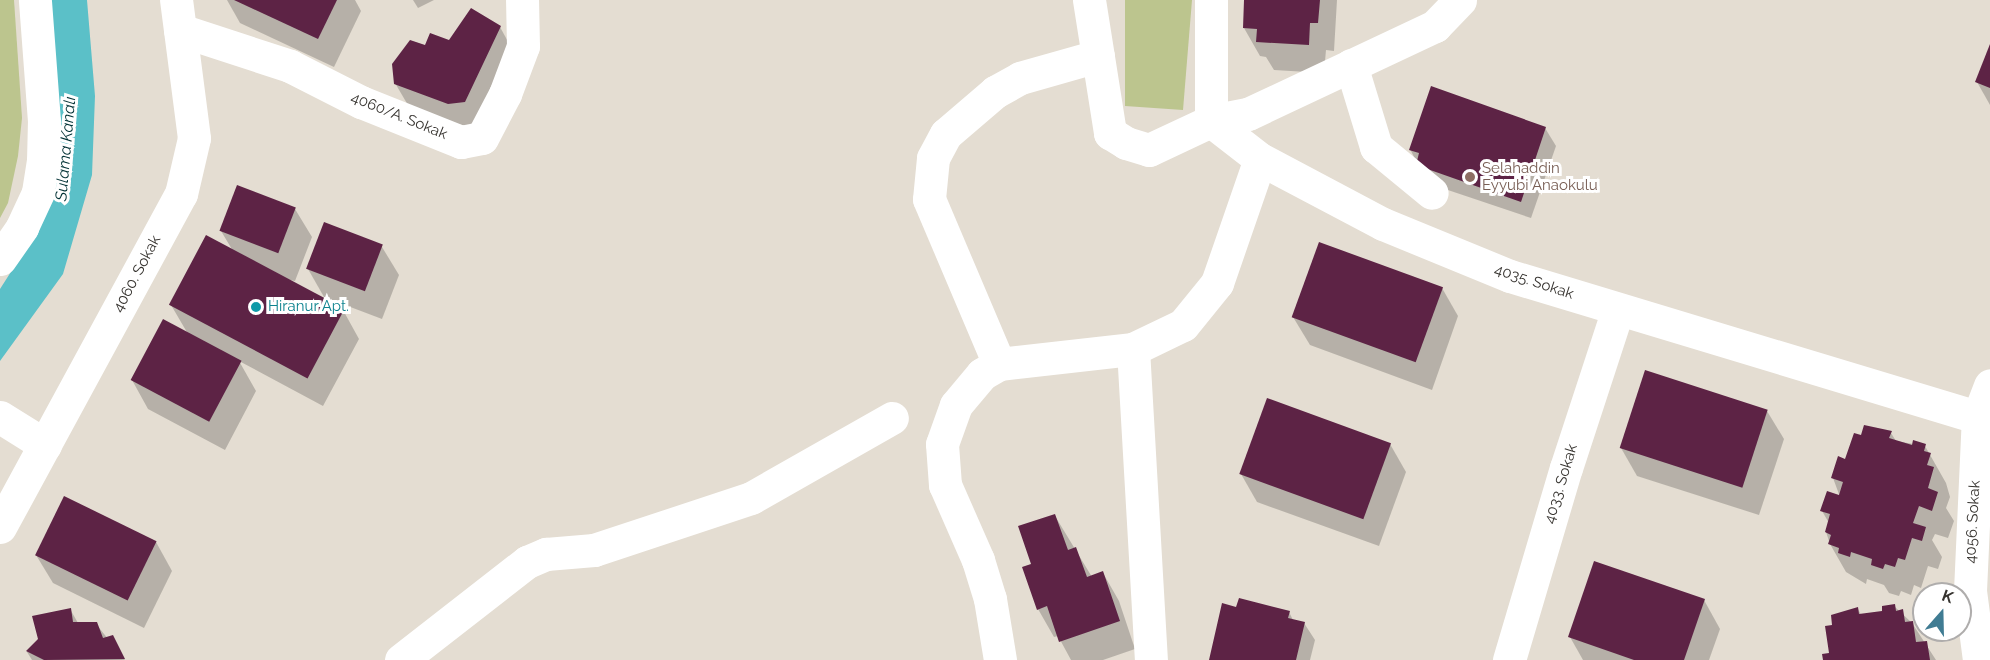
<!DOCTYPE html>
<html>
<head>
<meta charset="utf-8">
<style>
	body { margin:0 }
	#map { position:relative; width:1990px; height:660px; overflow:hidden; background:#e4ddd2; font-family:Raleway,sans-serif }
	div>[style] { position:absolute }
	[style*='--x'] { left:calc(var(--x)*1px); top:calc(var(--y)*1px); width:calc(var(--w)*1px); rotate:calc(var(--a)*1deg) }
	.green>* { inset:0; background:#bcc58e }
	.water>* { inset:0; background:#5bc0c8 }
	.shadow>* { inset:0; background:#0003 }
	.building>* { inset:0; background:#5d2345; transform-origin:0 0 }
	.minor>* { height:33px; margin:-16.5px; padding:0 16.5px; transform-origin:16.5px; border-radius:16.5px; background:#fff }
	.dots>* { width:16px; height:16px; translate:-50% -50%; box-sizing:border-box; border:3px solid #fff; border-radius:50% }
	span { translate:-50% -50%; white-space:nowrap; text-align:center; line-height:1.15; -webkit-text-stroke:6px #fff; paint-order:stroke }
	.street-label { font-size:15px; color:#36332f }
	.education-label { font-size:15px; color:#785e54 }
	.left { translate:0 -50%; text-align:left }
	.culture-label { font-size:15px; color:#0d838f }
	.water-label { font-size:16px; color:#003134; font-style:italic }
	.north { position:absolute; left:1912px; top:582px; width:60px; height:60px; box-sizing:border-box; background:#fff; border:2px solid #afadac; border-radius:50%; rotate:20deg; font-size:16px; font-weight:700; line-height:24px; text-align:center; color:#36332f }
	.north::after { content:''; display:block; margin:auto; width:21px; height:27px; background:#407c93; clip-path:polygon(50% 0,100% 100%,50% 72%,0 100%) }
</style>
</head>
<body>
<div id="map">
	<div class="green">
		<i style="clip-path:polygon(0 0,14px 0,22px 118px,18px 156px,8px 203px,0 218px)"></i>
		<i style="clip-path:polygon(1125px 0,1192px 0,1183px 110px,1125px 106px)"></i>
	</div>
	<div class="water">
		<i style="clip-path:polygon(44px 0,87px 0,95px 96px,92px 175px,63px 274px,0 361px,0 289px,23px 253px)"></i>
	</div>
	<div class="shadow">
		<i style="clip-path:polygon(227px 0,355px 0,361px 11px,334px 67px,240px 23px)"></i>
		<i style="clip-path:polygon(413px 0,434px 0,418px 8px)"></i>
		<i style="clip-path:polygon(1246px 0,1337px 0,1334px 51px,1326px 50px,1324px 73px,1274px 70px,1266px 57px,1260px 56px,1244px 28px)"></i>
		<i style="clip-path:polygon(500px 27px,516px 56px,481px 130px,412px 112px,395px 83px,450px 42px)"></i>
		<i style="clip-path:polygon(1990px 47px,1990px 105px,1977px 82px)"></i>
		<i style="clip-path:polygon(1545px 128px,1556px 146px,1531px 218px,1427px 183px,1410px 149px)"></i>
		<i style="clip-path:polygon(295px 209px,312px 237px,295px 281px,285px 279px,343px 310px,359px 339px,323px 406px,239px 361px,256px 391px,225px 450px,148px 409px,132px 380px,188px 334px,171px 305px,233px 251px,221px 231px)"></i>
		<i style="clip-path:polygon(382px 247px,399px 275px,382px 319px,324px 297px,308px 269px)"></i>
		<i style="clip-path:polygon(1442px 288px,1458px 316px,1432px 390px,1310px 345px,1293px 317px)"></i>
		<i style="clip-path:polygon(1767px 411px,1784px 439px,1759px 515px,1637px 476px,1621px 448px)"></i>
		<i style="clip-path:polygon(1891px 433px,1896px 441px,1925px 446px,1946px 483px,1950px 497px,1946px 508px,1954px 521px,1948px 538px,1935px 534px,1932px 540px,1942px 557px,1938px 569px,1928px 566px,1921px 588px,1914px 585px,1911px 595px,1901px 591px,1899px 596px,1889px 593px,1884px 585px,1867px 579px,1866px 584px,1846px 572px,1830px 544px,1826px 532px,1829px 523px,1822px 511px,1840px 497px,1833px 478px,1862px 437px)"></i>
		<i style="clip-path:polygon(1390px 444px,1406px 472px,1379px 546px,1257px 502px,1241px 474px)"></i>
		<i style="clip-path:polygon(1055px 516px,1092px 577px,1103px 573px,1119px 601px,1135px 649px,1103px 660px,1071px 660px,1058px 636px,1054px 637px,1038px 609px,1033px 565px)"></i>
		<i style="clip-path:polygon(156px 542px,172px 571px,144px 628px,53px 583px,36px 555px)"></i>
		<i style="clip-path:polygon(1704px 600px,1720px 629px,1709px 660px,1583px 660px,1570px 637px)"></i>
		<i style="clip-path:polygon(1894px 606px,1912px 623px,1936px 660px,1824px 660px,1831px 654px,1834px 626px,1858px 609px,1861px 615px,1884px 612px)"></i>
		<i style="clip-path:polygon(70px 609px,78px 623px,96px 624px,125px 660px,32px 660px,27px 652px)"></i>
		<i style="clip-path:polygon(1237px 609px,1289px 612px,1293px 620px,1304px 623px,1315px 640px,1310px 660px,1210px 660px)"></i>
	</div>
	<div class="building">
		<i style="clip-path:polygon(234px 0,337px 0,318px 39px)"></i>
		<i style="clip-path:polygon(1244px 0,1320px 0,1318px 23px,1310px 23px,1309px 45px,1256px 42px,1257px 29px,1243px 28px)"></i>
		<i style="clip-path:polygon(471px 8px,501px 26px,465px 102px,448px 104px,394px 84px,392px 64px,410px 40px,425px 45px,430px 33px,449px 40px)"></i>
		<i style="clip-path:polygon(1990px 44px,1990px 88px,1975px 82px)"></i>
		<i style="clip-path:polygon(1431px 86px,1546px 127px,1521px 202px,1416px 165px,1419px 153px,1409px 150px)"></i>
		<i style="left:237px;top:185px;width:63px;height:49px;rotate:21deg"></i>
		<i style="left:324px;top:222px;width:63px;height:50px;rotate:21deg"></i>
		<i style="left:206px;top:235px;width:157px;height:79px;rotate:28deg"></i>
		<i style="left:1319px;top:242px;width:132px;height:80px;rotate:20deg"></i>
		<i style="left:163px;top:319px;width:89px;height:69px;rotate:28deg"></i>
		<i style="left:1645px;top:370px;width:129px;height:82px;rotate:18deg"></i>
		<i style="left:1267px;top:398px;width:132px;height:81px;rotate:20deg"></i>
		<i style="clip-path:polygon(1864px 425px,1892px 431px,1889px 438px,1912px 445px,1913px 440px,1926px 444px,1924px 451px,1931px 453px,1927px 465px,1934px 467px,1928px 488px,1938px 492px,1932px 511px,1919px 506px,1913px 523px,1926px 527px,1922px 541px,1912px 538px,1905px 560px,1898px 558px,1895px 567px,1885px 564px,1883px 569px,1871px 565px,1872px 559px,1851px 552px,1850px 557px,1838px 553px,1839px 548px,1828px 544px,1831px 535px,1825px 532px,1830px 514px,1820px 511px,1827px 491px,1839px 495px,1843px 482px,1831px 478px,1838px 456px,1845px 459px,1854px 433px,1861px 435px)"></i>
		<i style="left:64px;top:496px;width:103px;height:66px;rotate:26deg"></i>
		<i style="clip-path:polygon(1055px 514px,1068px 550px,1076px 547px,1087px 577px,1103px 571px,1120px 621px,1059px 642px,1047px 606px,1037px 610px,1022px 567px,1031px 564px,1018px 526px)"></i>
		<i style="clip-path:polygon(1594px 561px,1705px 599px,1684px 660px,1634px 660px,1568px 637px)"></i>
		<i style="clip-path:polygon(1239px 598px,1290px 611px,1288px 618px,1305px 622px,1296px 660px,1209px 660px,1222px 603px,1236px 607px)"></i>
		<i style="clip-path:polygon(1895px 604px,1896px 611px,1903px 609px,1905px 622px,1913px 621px,1916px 642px,1927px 641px,1930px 660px,1823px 660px,1822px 654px,1829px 653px,1825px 626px,1832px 625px,1831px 615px,1858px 607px,1859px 614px,1882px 611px,1882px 606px)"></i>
		<i style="clip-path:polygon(71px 608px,73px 622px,97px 622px,103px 638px,113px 635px,125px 659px,44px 660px,26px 651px,38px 639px,32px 616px)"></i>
	</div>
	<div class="minor">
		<i style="--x:1089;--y:0;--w:135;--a:81"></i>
		<i style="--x:1110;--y:133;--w:19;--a:32"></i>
		<i style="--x:1126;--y:143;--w:24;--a:17"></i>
		<i style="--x:1149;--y:150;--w:68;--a:-25.1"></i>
		<i style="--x:1211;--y:121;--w:38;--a:-11"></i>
		<i style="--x:1248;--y:114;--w:207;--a:-25.2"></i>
		<i style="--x:1435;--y:26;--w:36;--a:-46"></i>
		<i style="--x:1211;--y:0;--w:121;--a:90"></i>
		<i style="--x:1211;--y:121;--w:62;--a:37.8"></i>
		<i style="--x:1260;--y:159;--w:139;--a:27.9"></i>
		<i style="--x:1383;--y:224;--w:137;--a:22.3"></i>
		<i style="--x:1510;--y:276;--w:489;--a:16.8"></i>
		<i style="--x:1978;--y:417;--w:19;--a:51"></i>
		<i style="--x:180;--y:30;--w:116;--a:18.1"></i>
		<i style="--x:290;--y:66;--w:80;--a:26.9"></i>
		<i style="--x:361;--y:102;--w:108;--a:21.8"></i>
		<i style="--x:461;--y:142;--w:21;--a:-11"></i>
		<i style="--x:482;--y:138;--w:50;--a:-62.4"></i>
		<i style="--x:505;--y:94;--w:51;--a:-69.4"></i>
		<i style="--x:523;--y:46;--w:46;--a:-91.2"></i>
		<i style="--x:1351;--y:65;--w:86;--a:73"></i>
		<i style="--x:1376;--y:147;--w:72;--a:39.4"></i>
		<i style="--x:0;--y:259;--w:39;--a:-55"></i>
		<i style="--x:22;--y:227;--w:38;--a:-65"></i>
		<i style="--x:38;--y:192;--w:31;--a:-81"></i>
		<i style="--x:43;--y:161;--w:40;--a:-88.6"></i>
		<i style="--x:44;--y:121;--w:121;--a:-94.3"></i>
		<i style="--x:1133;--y:349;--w:312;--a:86.7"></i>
		<i style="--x:999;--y:364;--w:179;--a:-113"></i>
		<i style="--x:929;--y:199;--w:41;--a:-84.4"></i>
		<i style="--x:933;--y:158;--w:27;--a:-62"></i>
		<i style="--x:946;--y:134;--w:65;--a:-40.6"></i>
		<i style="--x:995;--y:92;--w:29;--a:-29"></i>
		<i style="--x:1020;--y:78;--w:81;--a:-15.8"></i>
		<i style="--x:0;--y:417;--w:53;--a:31.9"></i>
		<i style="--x:0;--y:527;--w:379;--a:-61.5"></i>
		<i style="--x:181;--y:194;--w:57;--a:-76.9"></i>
		<i style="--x:194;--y:138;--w:139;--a:-97.4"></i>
		<i style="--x:401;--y:660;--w:160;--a:-37.9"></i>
		<i style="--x:527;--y:562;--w:21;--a:-23"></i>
		<i style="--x:546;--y:554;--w:48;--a:-4.8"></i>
		<i style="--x:594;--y:550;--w:165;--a:-18.3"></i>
		<i style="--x:751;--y:498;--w:162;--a:-29.6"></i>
		<i style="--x:1000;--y:660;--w:62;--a:-99.3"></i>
		<i style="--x:990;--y:599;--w:41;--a:-107.1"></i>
		<i style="--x:978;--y:560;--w:82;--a:-113.7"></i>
		<i style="--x:945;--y:485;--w:41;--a:-94.2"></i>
		<i style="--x:942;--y:444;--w:41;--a:-70.3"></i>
		<i style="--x:956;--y:405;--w:40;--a:-50"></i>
		<i style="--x:982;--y:374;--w:20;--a:-30"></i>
		<i style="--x:999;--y:364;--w:135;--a:-6.4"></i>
		<i style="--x:1133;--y:349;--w:55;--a:-25.6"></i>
		<i style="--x:1183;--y:325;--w:54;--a:-51"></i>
		<i style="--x:1217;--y:283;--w:131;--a:-70.9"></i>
		<i style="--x:1509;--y:660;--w:200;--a:-73.5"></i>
		<i style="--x:1566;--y:468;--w:167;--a:-71.9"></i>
		<i style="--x:1979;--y:660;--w:70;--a:-97.4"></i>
		<i style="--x:1970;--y:591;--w:174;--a:-87.4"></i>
		<i style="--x:1978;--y:417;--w:34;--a:-69"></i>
	</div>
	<div class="dots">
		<i style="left:1470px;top:177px;background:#8d6e63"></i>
		<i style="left:256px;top:307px;background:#0f9aa8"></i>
	</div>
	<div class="street-label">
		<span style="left:399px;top:116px;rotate:22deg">4060/A. Sokak</span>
		<span style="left:137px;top:274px;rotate:-62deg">4060. Sokak</span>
		<span style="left:1534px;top:282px;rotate:18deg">4035. Sokak</span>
		<span style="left:1561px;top:484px;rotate:-73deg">4033. Sokak</span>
		<span style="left:1973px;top:522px;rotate:-87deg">4056. Sokak</span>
	</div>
	<div class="education-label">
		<span class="left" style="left:1482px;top:177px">Selahaddin<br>Eyyubi Anaokulu</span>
	</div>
	<div class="culture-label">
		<span class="left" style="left:268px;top:307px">Hiranur Apt.</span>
	</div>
	<div class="water-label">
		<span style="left:66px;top:149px;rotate:-85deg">Sulama Kanalı</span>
	</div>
	<div class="north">K</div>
</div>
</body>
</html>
